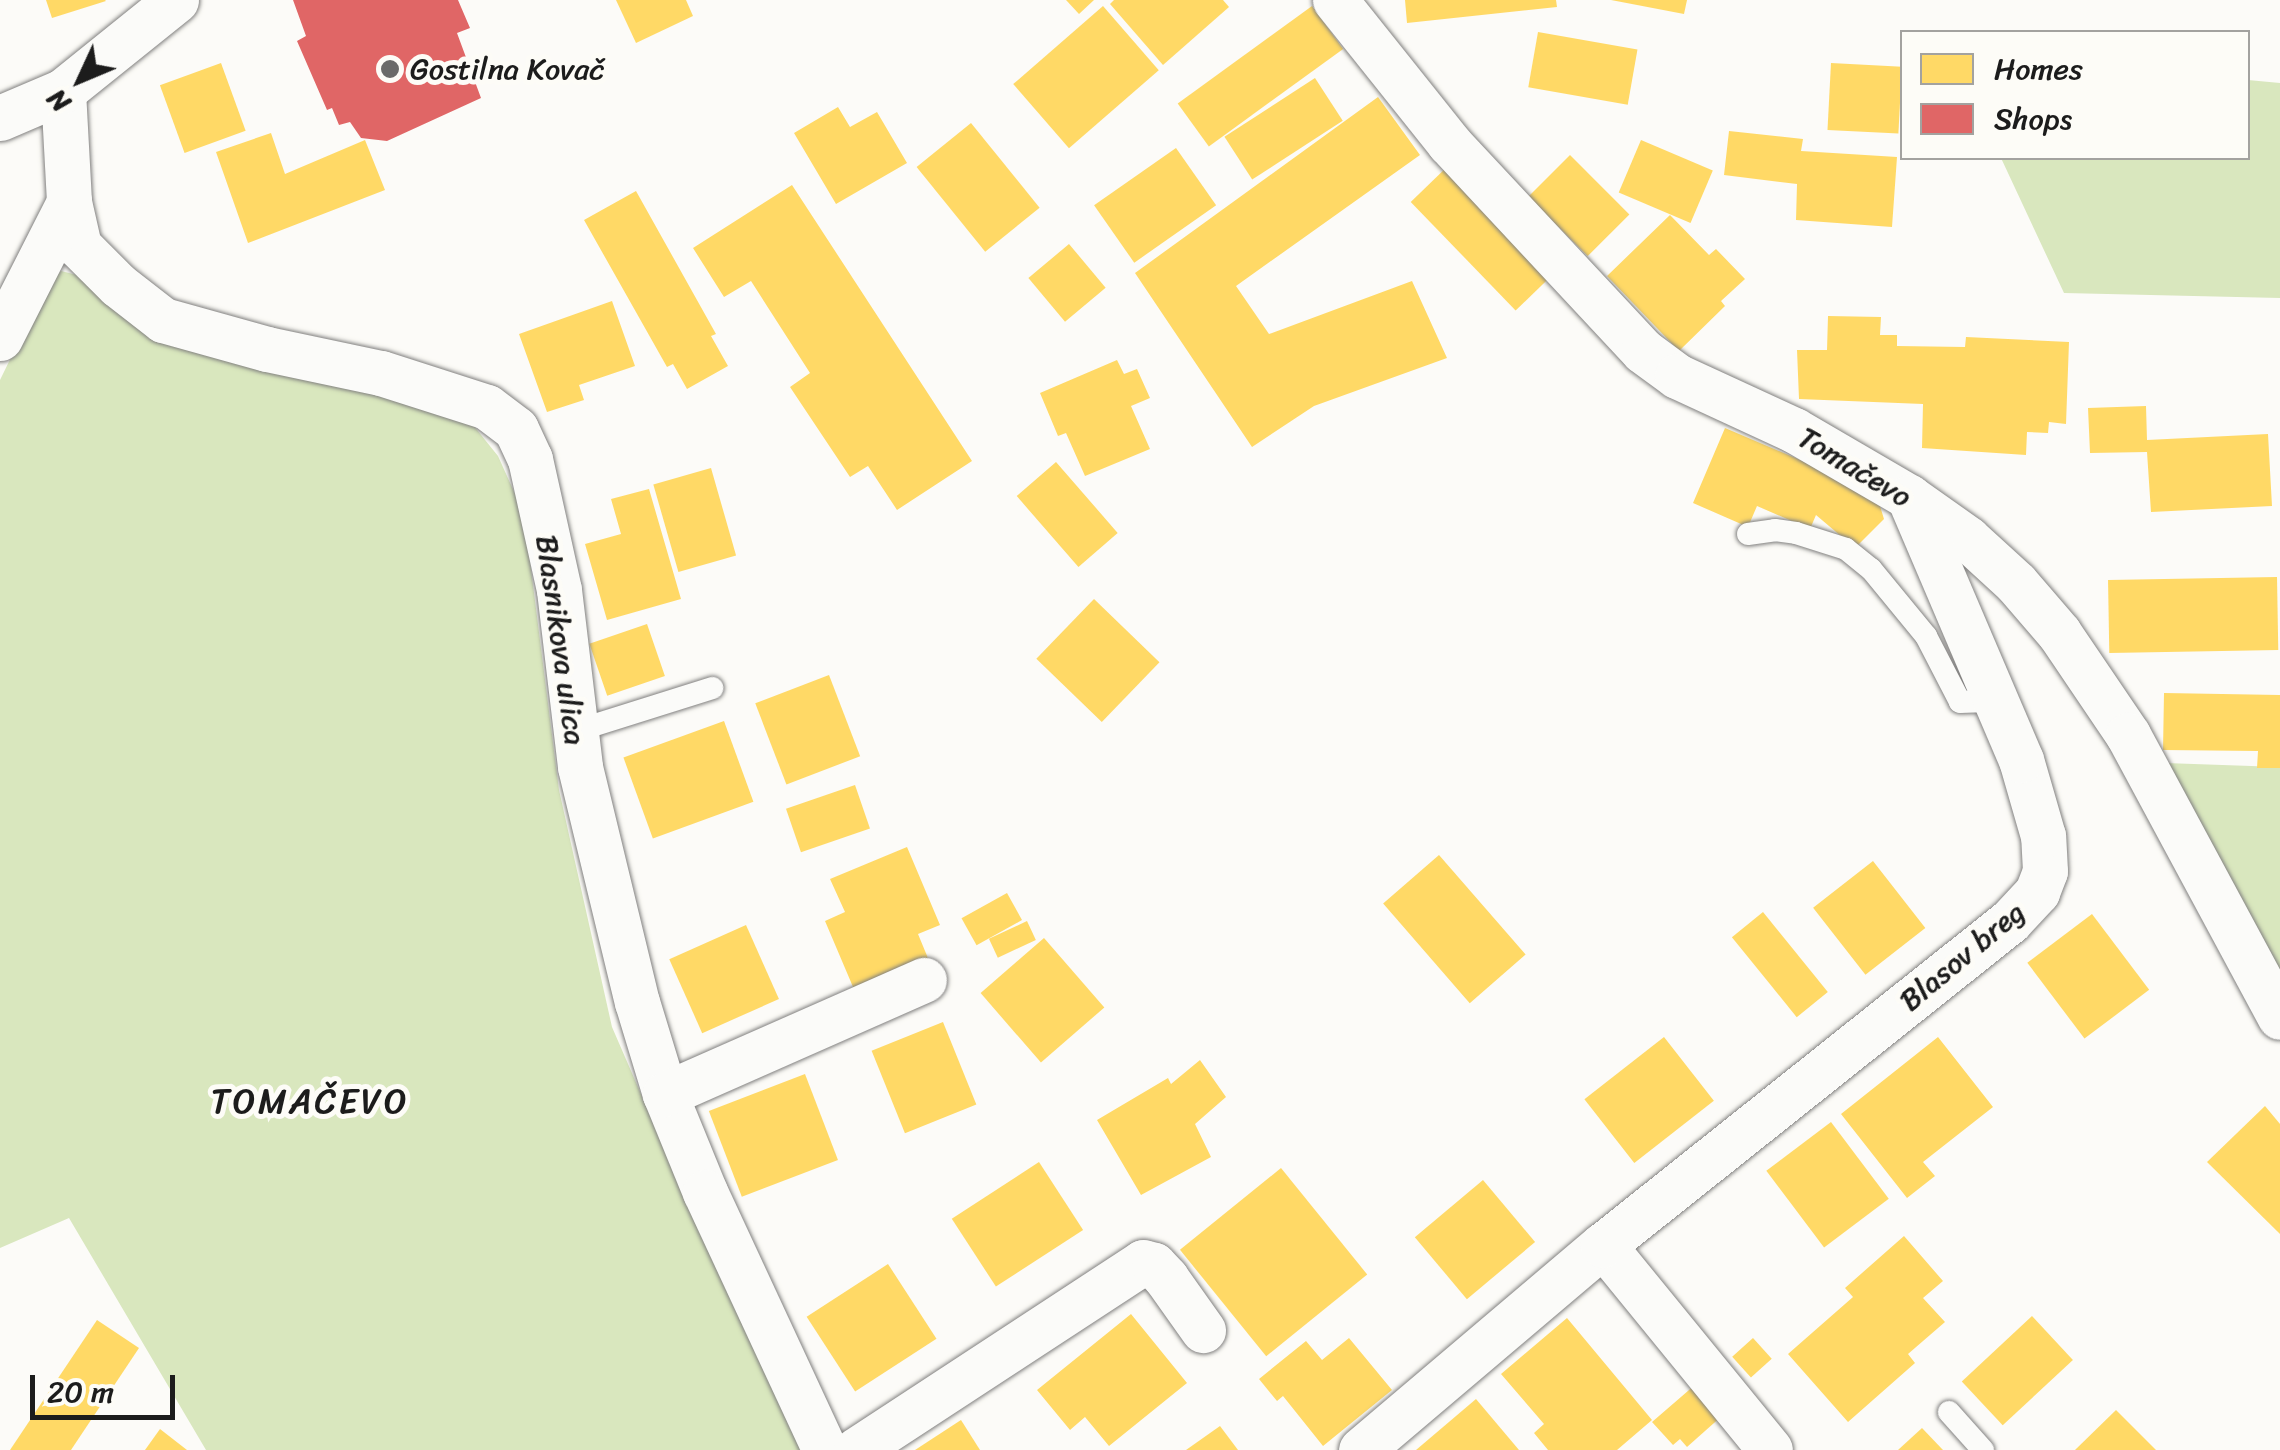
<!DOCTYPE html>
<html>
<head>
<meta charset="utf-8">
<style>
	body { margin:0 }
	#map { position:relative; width:2280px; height:1450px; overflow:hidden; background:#fcfbf8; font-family:Sriracha,sans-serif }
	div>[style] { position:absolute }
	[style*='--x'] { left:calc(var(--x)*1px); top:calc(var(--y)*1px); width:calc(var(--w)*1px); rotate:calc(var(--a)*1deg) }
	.green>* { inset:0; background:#d9e7be }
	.homes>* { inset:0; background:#ffd966; transform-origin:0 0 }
	.shops>* { inset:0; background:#e06666 }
	.roads { filter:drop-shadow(0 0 2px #81807f) drop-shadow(0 0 2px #81807f) }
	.lane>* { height:22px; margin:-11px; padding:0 11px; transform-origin:11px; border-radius:11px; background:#fbfbf9 }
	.street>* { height:45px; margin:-22.5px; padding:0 22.5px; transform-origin:22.5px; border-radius:22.5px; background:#fbfbf9 }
	.dots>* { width:28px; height:28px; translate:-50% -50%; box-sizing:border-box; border:5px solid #fdfcf7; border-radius:50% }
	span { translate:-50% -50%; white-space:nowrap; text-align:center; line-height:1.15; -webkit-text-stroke:10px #fdfcf7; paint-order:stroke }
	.poi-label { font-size:30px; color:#1c1c1c }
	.left { translate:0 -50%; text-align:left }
	.street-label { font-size:30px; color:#1c1c1c }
	.quarter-label { font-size:35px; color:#1c1c1c; letter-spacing:2.5px }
	.legend { position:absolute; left:1900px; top:30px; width:350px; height:130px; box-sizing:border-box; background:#fdfcf7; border:2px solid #a3a29f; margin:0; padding:12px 18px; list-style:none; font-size:30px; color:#1c1c1c }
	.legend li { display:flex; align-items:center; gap:20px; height:50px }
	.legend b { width:50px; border:2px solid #a3a29f }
	.north { position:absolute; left:30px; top:30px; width:100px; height:100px; -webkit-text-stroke:8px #fdfcf7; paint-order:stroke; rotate:226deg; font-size:28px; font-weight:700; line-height:40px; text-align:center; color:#1c1c1c }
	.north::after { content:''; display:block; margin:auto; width:35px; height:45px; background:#1c1c1c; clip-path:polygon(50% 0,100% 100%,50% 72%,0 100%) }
	.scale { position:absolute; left:30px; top:1375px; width:145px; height:45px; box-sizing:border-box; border:5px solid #1c1c1c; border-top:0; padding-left:12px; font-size:30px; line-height:35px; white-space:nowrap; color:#1c1c1c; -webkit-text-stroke:8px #fdfcf7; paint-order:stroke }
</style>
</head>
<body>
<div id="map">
	<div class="green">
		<i style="clip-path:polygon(2248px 80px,2280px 83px,2280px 298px,2064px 293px,2001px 158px,2248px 158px)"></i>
		<i style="clip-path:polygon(61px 271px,77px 275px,140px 330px,469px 420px,498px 456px,524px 514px,559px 790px,612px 1027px,654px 1124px,815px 1450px,206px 1450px,69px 1218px,0 1248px,0 380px,46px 286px)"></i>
		<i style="clip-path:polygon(2165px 763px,2280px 767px,2280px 985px)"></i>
	</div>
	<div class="homes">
		<i style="clip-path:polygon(46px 0,105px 0,106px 1px,52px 18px)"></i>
		<i style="clip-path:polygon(616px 0,686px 0,693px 16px,636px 43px)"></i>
		<i style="clip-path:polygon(1066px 0,1094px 0,1079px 14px)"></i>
		<i style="clip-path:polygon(1114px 0,1223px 0,1229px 7px,1163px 65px,1110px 4px)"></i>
		<i style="clip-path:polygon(1405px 0,1556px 0,1557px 7px,1407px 23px)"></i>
		<i style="clip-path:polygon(1611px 0,1687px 0,1684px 14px)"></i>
		<i style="left:1103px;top:6px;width:85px;height:119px;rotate:49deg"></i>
		<i style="left:1312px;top:6px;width:53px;height:166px;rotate:54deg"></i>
		<i style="left:1538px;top:32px;width:101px;height:56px;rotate:10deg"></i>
		<i style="left:221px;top:63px;width:72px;height:65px;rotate:70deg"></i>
		<i style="left:1831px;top:63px;width:71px;height:67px;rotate:3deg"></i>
		<i style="left:1315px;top:78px;width:51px;height:108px;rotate:57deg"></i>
		<i style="clip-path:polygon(1378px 97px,1420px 155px,1236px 286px,1269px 334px,1412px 281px,1447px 358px,1314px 406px,1252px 447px,1135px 273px)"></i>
		<i style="clip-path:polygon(838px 107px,850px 127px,877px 112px,907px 163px,836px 204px,794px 133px)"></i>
		<i style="left:971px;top:123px;width:109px;height:70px;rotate:51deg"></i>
		<i style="clip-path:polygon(1729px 131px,1803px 139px,1801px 151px,1897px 157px,1892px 227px,1796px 220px,1797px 184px,1724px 175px)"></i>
		<i style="clip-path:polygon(271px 133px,285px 174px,365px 140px,385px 190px,248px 243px,216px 152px)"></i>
		<i style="left:1641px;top:140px;width:78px;height:57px;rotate:23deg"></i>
		<i style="left:1176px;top:148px;width:70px;height:100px;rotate:55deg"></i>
		<i style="left:1570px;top:155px;width:84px;height:59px;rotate:45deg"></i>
		<i style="left:1451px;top:163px;width:151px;height:56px;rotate:46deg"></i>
		<i style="clip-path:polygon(792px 185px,972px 461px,897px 510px,868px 466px,850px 477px,790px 387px,810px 373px,751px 281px,724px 297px,693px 248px)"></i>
		<i style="clip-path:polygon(636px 191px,716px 334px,711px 336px,728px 366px,687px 389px,673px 364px,667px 367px,584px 220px)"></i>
		<i style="clip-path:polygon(1670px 215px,1709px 255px,1716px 249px,1745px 279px,1721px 301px,1725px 306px,1679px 351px,1607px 276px)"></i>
		<i style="left:1069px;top:244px;width:57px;height:53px;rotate:50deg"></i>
		<i style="clip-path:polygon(612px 301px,635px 366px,579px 385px,584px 400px,547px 412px,519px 334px)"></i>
		<i style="clip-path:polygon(1828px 316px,1881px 317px,1880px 335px,1897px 335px,1897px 346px,1965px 347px,1966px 337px,2069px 342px,2066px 424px,2049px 422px,2048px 433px,2027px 432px,2026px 455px,1922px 448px,1923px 404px,1799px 399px,1797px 350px,1827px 350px)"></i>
		<i style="clip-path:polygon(1117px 360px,1124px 374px,1137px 369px,1150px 398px,1131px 406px,1150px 449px,1085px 476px,1066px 433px,1058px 436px,1040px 393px)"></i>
		<i style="clip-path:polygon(2146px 406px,2147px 440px,2268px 434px,2272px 506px,2151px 512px,2147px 452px,2090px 453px,2088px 408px)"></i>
		<i style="clip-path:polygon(1725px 428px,1833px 474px,1838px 471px,1880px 506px,1884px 519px,1855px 548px,1816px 515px,1810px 529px,1757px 506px,1748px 527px,1693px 503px)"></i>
		<i style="left:1056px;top:462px;width:94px;height:52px;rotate:49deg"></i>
		<i style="left:711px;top:468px;width:91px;height:60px;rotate:74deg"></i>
		<i style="clip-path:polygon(649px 489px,681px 599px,607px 620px,585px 544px,621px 534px,611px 499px)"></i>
		<i style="left:2277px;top:577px;width:73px;height:169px;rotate:89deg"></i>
		<i style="left:1094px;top:599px;width:91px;height:83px;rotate:44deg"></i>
		<i style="left:647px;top:624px;width:55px;height:61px;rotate:71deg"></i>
		<i style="left:829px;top:675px;width:87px;height:79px;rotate:69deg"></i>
		<i style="clip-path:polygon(2164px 693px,2280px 695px,2280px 768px,2257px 768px,2258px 751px,2163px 750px)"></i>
		<i style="left:724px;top:721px;width:86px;height:107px;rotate:70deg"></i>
		<i style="left:855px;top:785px;width:46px;height:73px;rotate:71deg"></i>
		<i style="clip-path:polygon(907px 847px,940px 925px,918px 934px,930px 963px,856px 994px,825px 921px,845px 912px,830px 879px)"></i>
		<i style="left:1439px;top:855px;width:132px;height:74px;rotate:49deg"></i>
		<i style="left:1873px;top:861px;width:85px;height:76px;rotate:52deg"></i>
		<i style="left:1007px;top:893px;width:31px;height:52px;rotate:61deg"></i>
		<i style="left:1763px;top:912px;width:103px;height:40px;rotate:51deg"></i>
		<i style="left:2092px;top:914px;width:95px;height:81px;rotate:53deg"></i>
		<i style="left:1027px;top:921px;width:21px;height:42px;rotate:65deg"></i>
		<i style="left:746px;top:925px;width:81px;height:84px;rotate:66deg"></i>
		<i style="left:1044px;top:938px;width:92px;height:84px;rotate:49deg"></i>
		<i style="left:943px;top:1022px;width:89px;height:77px;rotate:68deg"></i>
		<i style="left:1664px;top:1037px;width:81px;height:101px;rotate:52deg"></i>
		<i style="clip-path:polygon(1938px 1037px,1993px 1107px,1923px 1162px,1935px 1176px,1907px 1198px,1841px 1114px)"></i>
		<i style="clip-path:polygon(1200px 1060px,1226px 1097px,1195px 1124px,1211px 1157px,1141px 1195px,1097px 1120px,1168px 1078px,1171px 1084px)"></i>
		<i style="left:805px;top:1074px;width:92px;height:103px;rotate:69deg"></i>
		<i style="clip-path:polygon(2265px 1106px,2280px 1124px,2280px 1234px,2207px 1162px)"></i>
		<i style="left:1831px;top:1122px;width:96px;height:81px;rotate:53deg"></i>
		<i style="left:1039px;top:1162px;width:81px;height:104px;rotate:57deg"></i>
		<i style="left:1281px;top:1168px;width:137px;height:130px;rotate:51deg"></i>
		<i style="left:1483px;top:1180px;width:81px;height:89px;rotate:50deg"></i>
		<i style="clip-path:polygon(1904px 1236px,1943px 1281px,1923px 1298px,1945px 1322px,1908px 1354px,1915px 1363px,1848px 1422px,1788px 1354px,1853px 1297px,1845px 1288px)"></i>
		<i style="left:888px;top:1264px;width:89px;height:97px;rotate:57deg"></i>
		<i style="clip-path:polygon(1131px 1314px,1187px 1383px,1109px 1446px,1085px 1417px,1070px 1430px,1037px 1390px)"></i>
		<i style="left:2032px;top:1316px;width:60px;height:96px;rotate:47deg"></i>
		<i style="clip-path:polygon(1567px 1318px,1652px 1420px,1617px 1450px,1548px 1450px,1534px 1433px,1544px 1424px,1501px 1374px)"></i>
		<i style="clip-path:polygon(97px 1320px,139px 1348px,71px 1450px,10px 1450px)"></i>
		<i style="clip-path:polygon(1349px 1338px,1392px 1390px,1323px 1446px,1283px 1396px,1277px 1401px,1259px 1379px,1306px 1341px,1322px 1360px)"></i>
		<i style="left:1753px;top:1338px;width:28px;height:28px;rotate:48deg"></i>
		<i style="clip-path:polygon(1696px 1384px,1723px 1415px,1687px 1447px,1680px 1439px,1673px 1445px,1652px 1422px)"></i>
		<i style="clip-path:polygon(1476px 1399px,1519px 1450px,1416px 1450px)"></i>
		<i style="clip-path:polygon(2116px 1410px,2156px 1450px,2075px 1450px)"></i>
		<i style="clip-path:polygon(961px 1420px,980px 1450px,915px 1450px)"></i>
		<i style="clip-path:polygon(1220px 1426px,1238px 1450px,1186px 1450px)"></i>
		<i style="clip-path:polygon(1922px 1428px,1943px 1450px,1898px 1450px)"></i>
		<i style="clip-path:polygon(160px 1429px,187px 1450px,145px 1450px)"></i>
	</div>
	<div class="shops">
		<i style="clip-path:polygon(293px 0,458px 0,470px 28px,457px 33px,481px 98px,387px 141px,361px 138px,350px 122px,339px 125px,332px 108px,327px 110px,297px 41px,306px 36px)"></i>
	</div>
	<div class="roads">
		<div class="lane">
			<i style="--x:1748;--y:534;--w:27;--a:-8"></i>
			<i style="--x:1775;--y:530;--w:21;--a:8"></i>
			<i style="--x:1796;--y:533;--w:52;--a:17.7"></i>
			<i style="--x:1846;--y:549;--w:32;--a:39"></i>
			<i style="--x:1871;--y:569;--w:87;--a:50.6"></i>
			<i style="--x:1926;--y:636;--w:74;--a:62.7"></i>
			<i style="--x:1960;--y:702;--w:36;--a:-2"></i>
			<i style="--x:576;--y:731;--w:143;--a:-17.5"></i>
			<i style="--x:1949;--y:1412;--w:51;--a:48.2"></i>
		</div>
		<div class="street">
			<i style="--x:1335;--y:0;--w:183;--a:51.4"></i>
			<i style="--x:1449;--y:143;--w:284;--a:47"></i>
			<i style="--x:1643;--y:351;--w:42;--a:36.3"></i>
			<i style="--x:1677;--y:376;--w:129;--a:24.8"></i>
			<i style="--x:1794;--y:430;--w:133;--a:30.2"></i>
			<i style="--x:1909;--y:497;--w:72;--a:35.4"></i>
			<i style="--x:1968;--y:539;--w:65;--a:42.5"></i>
			<i style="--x:2016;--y:583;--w:66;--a:49.3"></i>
			<i style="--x:2059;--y:633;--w:123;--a:55.9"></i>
			<i style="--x:2128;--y:735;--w:320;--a:61.7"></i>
			<i style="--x:63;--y:91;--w:111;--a:86.9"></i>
			<i style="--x:69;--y:202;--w:45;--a:77.2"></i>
			<i style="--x:79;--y:246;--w:55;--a:45"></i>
			<i style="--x:118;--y:285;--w:57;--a:37.9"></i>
			<i style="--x:163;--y:320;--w:108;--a:15.6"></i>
			<i style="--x:267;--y:349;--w:116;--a:11.9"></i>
			<i style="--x:381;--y:373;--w:111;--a:17.8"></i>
			<i style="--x:487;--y:407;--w:36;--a:37"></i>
			<i style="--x:516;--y:429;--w:33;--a:65"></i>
			<i style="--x:530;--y:459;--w:134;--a:77.5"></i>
			<i style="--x:559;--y:590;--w:178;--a:83.2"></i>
			<i style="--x:580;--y:767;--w:242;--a:76.4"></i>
			<i style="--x:637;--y:1002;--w:96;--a:73.1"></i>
			<i style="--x:665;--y:1094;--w:106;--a:67.8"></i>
			<i style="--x:705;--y:1192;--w:285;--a:65.1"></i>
			<i style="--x:0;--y:118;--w:69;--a:-23.2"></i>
			<i style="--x:63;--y:91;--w:145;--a:-38.8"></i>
			<i style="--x:0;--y:338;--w:153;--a:-63.1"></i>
			<i style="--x:665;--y:1094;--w:283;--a:-23.8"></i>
			<i style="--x:1603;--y:1245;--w:264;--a:50.8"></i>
			<i style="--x:856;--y:1450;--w:343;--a:-33.2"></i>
			<i style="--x:1143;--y:1262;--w:11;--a:15"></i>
			<i style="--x:1154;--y:1265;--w:18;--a:47"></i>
			<i style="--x:1166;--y:1278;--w:64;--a:54.6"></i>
			<i style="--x:1361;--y:1450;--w:317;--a:-40.3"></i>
			<i style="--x:1603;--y:1245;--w:520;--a:-38.52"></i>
			<i style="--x:2010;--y:921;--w:40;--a:-47"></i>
			<i style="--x:2037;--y:892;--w:22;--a:-69"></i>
			<i style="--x:2045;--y:871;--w:35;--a:-93"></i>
			<i style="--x:2043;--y:836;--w:79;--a:-106.1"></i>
			<i style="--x:2021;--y:760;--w:286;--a:-113.1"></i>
		</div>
	</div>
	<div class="dots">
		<i style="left:390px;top:69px;background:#6a6a69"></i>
	</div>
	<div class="poi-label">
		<span class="left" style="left:410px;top:69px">Gostilna Kovač</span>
	</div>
	<div class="street-label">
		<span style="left:1855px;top:467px;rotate:31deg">Tomačevo</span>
		<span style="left:561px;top:640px;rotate:82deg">Blasnikova ulica</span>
		<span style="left:1962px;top:956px;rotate:-40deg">Blasov breg</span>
	</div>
	<div class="quarter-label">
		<span style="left:310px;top:1101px">TOMAČEVO</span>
	</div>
	<ul class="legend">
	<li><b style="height:28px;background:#ffd966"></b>Homes</li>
	<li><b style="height:28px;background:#e06666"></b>Shops</li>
	</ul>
	<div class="north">N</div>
	<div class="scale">20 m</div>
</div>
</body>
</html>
